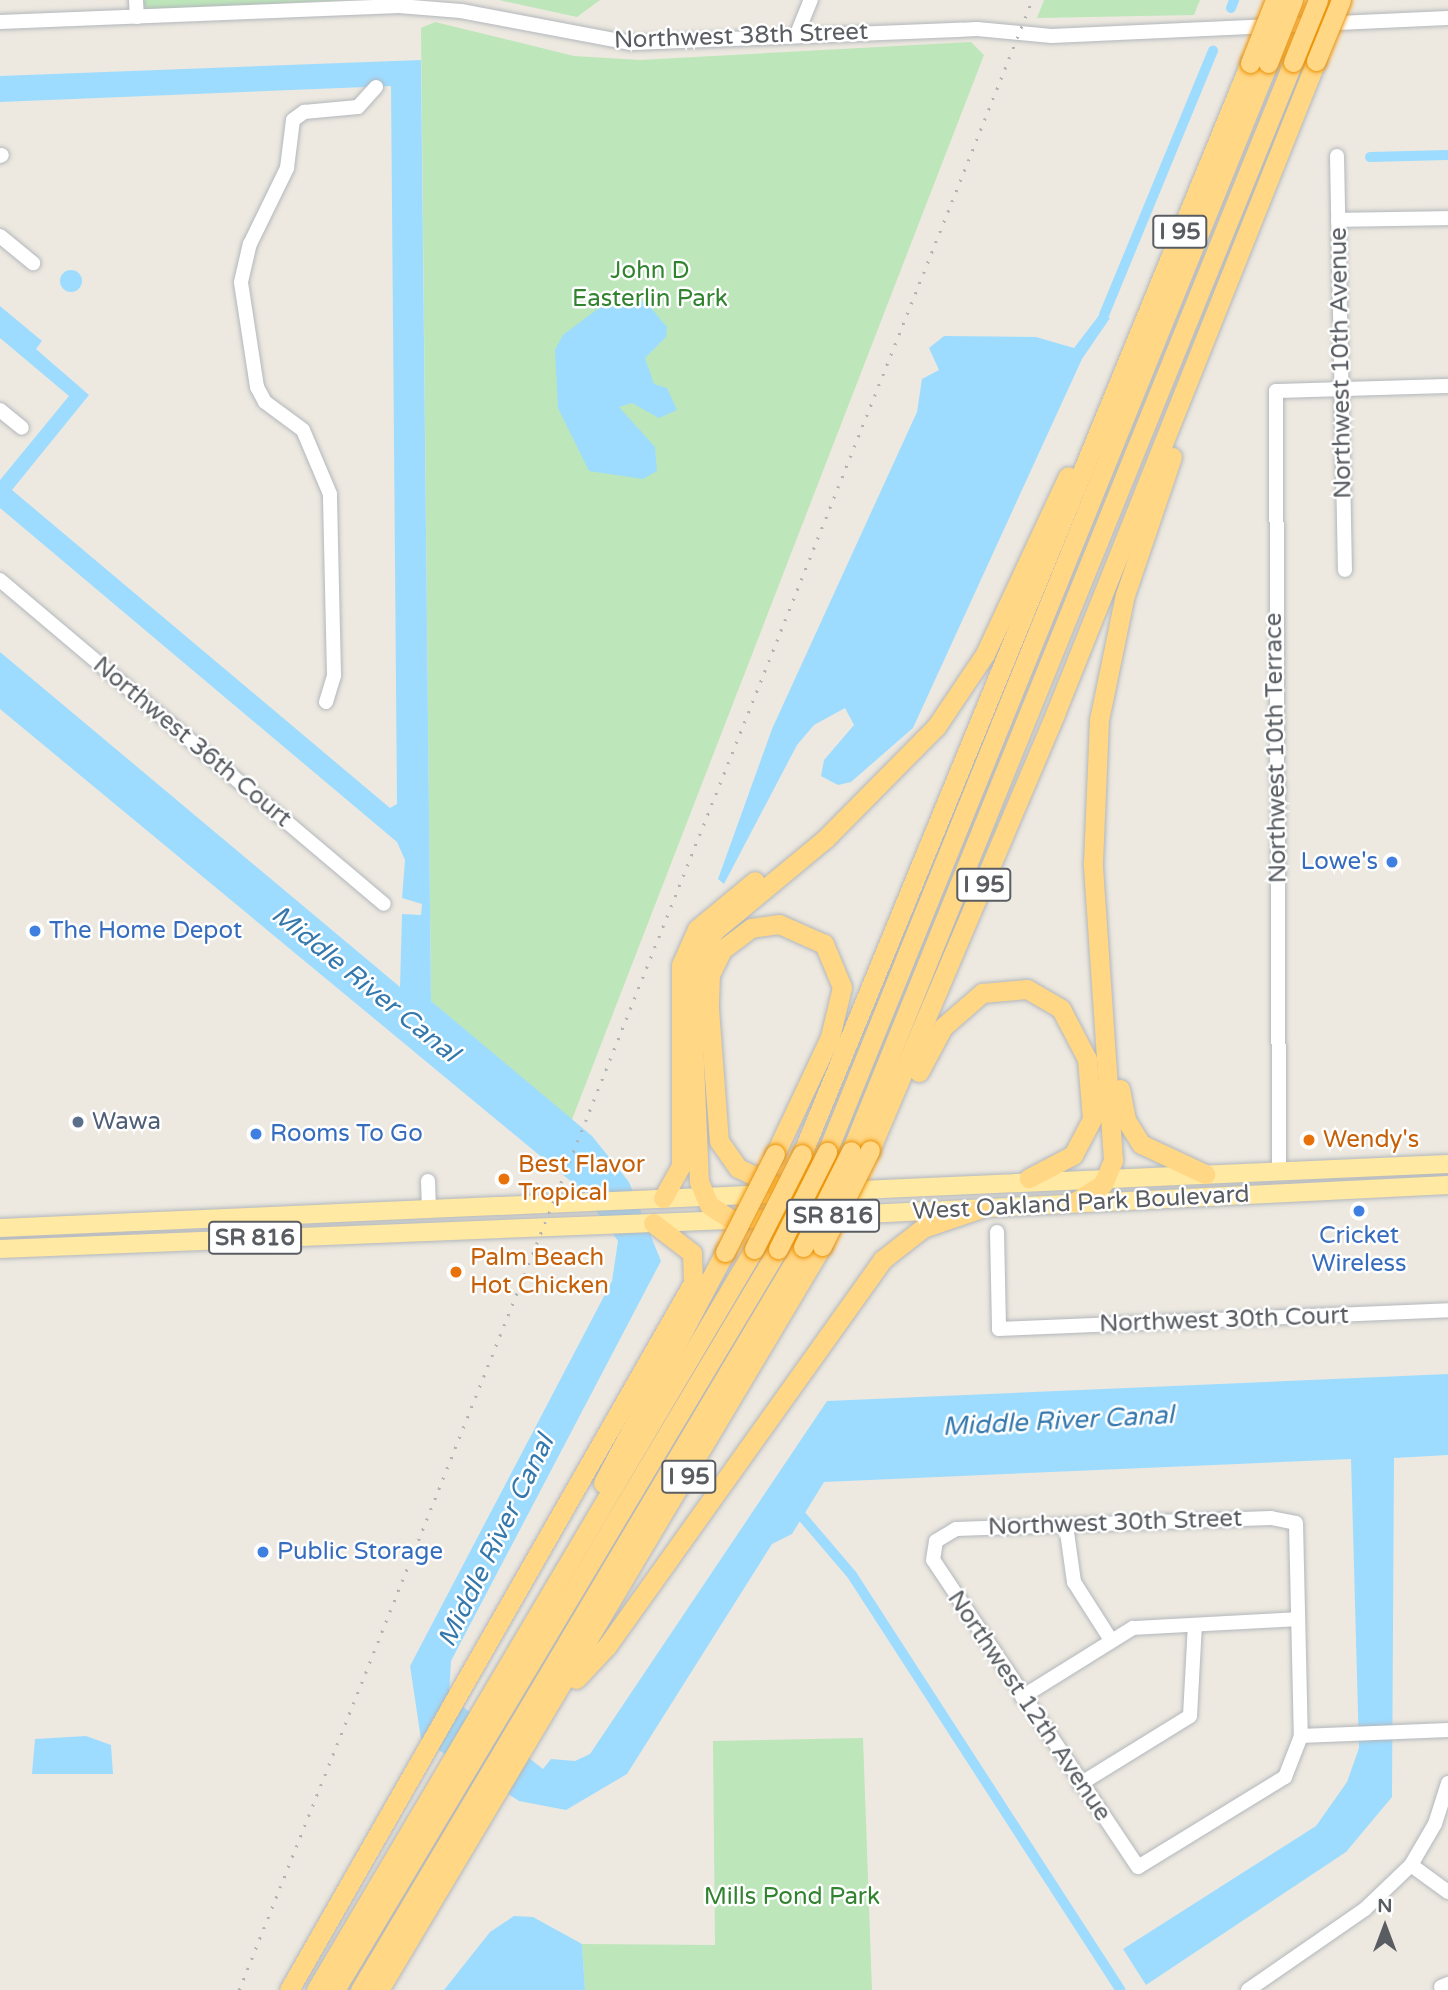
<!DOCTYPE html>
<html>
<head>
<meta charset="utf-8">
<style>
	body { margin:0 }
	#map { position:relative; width:1448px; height:1990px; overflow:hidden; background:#ede9e0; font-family:"Varela Round",sans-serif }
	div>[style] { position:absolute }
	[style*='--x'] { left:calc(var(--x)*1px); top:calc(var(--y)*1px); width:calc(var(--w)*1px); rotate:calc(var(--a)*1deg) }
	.green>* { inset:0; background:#bde6ba }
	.water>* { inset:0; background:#9edcff }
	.round { border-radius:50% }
	.canal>* { height:10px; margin:-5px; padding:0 5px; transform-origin:5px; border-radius:5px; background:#9edcff }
	.roads { filter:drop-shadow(0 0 2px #b3b7bc) drop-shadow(0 0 2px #b3b7bc) }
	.minor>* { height:14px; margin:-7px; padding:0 7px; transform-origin:7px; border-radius:7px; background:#fff }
	.major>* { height:18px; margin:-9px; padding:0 9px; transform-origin:9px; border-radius:9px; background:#ffe9a3 }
	.highway>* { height:19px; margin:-9.5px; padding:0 9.5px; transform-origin:9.5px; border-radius:9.5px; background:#ffd785 }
	.rail>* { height:2.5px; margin-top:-1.25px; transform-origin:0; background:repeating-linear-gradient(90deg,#b2b3b3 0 2px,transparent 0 11px) }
	.bridges { filter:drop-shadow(0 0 2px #ed9100) drop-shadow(0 0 2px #ed9100) }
	.highway-bridge>* { height:19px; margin:-9.5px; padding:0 9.5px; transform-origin:9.5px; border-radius:9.5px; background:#ffd785 }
	.dots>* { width:19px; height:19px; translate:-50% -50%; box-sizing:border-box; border:4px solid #fff; border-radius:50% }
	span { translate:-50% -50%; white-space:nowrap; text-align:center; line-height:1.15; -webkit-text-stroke:5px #fff; paint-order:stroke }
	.shield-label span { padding:2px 5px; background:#fff; border:2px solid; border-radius:5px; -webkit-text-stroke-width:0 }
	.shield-label { font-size:23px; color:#595d62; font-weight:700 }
	.street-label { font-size:24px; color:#595d62 }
	.park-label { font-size:24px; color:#31832f }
	.shop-label { font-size:24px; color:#366cbe }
	.right { translate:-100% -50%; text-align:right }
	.left { translate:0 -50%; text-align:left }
	.service-label { font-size:24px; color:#4e5e75 }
	.food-label { font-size:24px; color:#c56008 }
	.water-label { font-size:26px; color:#3478ad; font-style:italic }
	.north { position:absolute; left:1350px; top:1892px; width:70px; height:70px; -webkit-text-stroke:5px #fff; paint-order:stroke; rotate:0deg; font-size:19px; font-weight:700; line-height:28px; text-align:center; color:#595d62 }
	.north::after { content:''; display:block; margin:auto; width:24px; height:32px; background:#595d62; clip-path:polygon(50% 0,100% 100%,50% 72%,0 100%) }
</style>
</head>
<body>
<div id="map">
	<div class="green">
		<i style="clip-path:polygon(140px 0,347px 0,148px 10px)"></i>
		<i style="clip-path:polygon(499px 0,600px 0,577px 17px)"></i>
		<i style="clip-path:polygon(1044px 0,1200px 0,1194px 15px,1037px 18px)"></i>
		<i style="clip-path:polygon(435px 22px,574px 56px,640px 60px,971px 42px,984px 55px,571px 1122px,431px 1001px,421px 28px)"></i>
		<i style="clip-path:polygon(863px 1738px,872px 1990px,585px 1990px,582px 1944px,715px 1945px,713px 1741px)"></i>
	</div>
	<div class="water">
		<i style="clip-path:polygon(421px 60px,431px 1001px,592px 1136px,629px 1182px,661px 1261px,451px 1661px,449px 1696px,543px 1769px,551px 1759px,575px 1761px,590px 1754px,827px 1401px,1448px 1374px,1448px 1455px,1394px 1458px,1392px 1797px,1346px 1852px,1146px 1985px,1123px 1949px,1316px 1826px,1347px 1782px,1359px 1748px,1351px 1459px,824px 1482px,792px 1534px,772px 1544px,627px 1774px,566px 1810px,519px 1801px,421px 1739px,410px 1666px,612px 1281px,618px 1241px,579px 1188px,0 709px,0 652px,400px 987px,402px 914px,421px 915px,422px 904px,402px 898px,405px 860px,397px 842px,0 508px,0 480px,69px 396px,0 338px,0 306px,42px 341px,36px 349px,89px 395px,12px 490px,390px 808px,397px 804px,391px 86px,0 102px,0 76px)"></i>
		<i class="round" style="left:60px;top:270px;width:22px;height:22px"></i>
		<i style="clip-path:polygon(620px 292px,647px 303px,667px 327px,666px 337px,645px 358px,654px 384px,667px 388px,677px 410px,659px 418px,632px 403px,619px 407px,655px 447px,657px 471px,643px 479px,589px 471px,558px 408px,555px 350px,563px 335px)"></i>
		<i style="clip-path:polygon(1100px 314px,1110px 318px,1082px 359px,913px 728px,851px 782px,838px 785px,821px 776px,824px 760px,854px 725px,845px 708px,814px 725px,797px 745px,724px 884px,718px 879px,772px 729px,917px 412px,922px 379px,939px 370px,929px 348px,944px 336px,1036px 337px,1074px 348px)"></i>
		<i style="clip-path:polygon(86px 1736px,111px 1745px,113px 1774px,32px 1774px,35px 1739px)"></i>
		<i style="clip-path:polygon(514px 1916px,533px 1917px,582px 1944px,585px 1990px,444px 1990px,490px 1932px)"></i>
	</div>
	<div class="canal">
		<i style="--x:1231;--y:8;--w:9;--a:-69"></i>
		<i style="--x:1370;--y:157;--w:78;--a:-1.5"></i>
		<i style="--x:1104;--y:315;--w:286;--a:-67.6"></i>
		<i style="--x:794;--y:1507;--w:89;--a:49.5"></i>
		<i style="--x:852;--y:1575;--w:494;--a:57.1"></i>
	</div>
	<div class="roads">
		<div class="minor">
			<i style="--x:136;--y:0;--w:17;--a:87"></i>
			<i style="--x:0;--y:22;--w:399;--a:-2.3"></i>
			<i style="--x:399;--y:6;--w:62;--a:4.6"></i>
			<i style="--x:461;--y:11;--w:173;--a:10.7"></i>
			<i style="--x:631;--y:43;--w:346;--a:-2.3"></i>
			<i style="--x:977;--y:29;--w:75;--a:5.3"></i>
			<i style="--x:1052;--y:36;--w:396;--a:-2.6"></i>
			<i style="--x:797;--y:34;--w:37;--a:-68"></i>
			<i style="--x:0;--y:156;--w:2;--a:-27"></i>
			<i style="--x:1337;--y:156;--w:414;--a:88.9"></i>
			<i style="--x:1338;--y:220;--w:110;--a:-1"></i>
			<i style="--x:0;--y:236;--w:43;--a:39.3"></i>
			<i style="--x:0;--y:410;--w:28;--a:39"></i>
			<i style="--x:0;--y:580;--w:502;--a:40.16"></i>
			<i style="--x:326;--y:702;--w:28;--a:-73"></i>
			<i style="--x:334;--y:675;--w:181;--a:-91.3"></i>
			<i style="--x:330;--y:494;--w:69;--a:-112.9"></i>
			<i style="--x:303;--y:430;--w:47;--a:-143.6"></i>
			<i style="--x:265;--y:402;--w:17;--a:-118"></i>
			<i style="--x:257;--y:387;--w:106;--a:-98.7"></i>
			<i style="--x:241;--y:282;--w:39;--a:-77"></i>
			<i style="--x:250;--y:244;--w:85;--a:-64"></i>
			<i style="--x:287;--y:168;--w:48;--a:-82.9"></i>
			<i style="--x:293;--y:120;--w:14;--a:-36"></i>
			<i style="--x:304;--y:112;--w:54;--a:-5.3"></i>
			<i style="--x:358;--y:107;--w:27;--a:-48"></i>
			<i style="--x:1279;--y:1171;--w:780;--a:-90.22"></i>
			<i style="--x:1276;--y:391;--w:172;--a:-1.7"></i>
			<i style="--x:428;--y:1181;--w:28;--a:88"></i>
			<i style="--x:997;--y:1232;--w:97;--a:88.8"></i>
			<i style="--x:999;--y:1329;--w:449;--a:-2.4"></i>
			<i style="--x:1271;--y:1518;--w:25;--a:11"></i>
			<i style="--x:1296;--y:1523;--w:213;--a:88.7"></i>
			<i style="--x:1301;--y:1736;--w:44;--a:111.3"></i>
			<i style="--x:1285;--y:1777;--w:172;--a:148.5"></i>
			<i style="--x:1138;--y:1867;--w:369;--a:-123.7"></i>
			<i style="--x:933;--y:1560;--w:19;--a:-81"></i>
			<i style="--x:936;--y:1541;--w:23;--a:-31"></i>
			<i style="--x:956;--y:1529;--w:315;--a:-2"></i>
			<i style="--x:1066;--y:1525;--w:58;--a:82"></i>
			<i style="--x:1074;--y:1582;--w:69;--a:57.5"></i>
			<i style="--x:1022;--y:1697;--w:131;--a:-31.9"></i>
			<i style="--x:1133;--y:1628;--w:165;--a:-3.1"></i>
			<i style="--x:1301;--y:1736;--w:147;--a:-2.3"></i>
			<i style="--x:1080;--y:1784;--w:129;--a:-31.7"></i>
			<i style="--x:1190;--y:1716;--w:91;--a:-86.9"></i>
			<i style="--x:1411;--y:1865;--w:46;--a:36.1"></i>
			<i style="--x:1441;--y:1987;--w:8;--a:-23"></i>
			<i style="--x:1248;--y:1990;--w:142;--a:-34.7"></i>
			<i style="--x:1365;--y:1909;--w:64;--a:-43.7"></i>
			<i style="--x:1411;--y:1865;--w:48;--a:-59.7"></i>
			<i style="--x:1435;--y:1824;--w:43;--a:-72.4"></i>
		</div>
		<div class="major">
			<i style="--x:826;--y:1216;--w:623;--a:-2.85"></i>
			<i style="--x:0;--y:1228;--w:1449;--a:-2.53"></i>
			<i style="--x:0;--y:1249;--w:781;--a:-2.28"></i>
		</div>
		<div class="highway">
			<i style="--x:919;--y:1072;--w:51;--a:-61.9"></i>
			<i style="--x:943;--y:1027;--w:52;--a:-41.1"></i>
			<i style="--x:982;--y:993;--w:45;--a:-5.1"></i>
			<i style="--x:1027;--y:989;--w:39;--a:30"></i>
			<i style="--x:1061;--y:1009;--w:56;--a:62.5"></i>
			<i style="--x:1087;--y:1059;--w:60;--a:85.2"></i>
			<i style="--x:1092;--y:1119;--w:41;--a:117.8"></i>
			<i style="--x:1073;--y:1155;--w:50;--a:152.4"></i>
			<i style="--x:1120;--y:1089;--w:32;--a:79"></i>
			<i style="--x:1126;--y:1120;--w:28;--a:58"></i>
			<i style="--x:1141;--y:1144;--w:71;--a:25.1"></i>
			<i style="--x:870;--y:1150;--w:474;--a:-67"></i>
			<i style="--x:1055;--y:714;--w:703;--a:-68.21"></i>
			<i style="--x:851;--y:1151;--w:1175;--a:-67.91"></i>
			<i style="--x:827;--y:1152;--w:1175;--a:-67.95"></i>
			<i style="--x:775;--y:1154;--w:129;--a:-64.8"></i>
			<i style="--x:830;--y:1037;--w:51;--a:-76.5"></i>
			<i style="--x:842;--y:987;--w:47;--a:-112.7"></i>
			<i style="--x:824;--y:944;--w:49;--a:-156"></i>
			<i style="--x:779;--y:924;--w:28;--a:172"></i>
			<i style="--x:751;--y:928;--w:36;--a:143"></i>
			<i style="--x:722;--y:950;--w:28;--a:116"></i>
			<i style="--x:710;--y:975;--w:34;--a:92"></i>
			<i style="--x:709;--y:1009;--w:132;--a:85.7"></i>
			<i style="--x:719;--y:1141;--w:33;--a:55"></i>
			<i style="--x:738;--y:1168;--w:56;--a:25.2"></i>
			<i style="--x:802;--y:1154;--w:1179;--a:-67.68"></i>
			<i style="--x:663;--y:1198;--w:38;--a:-61"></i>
			<i style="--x:681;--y:1165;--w:200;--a:-90"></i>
			<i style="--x:681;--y:965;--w:39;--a:-66"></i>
			<i style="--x:697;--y:929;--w:75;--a:-39.6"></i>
			<i style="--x:1075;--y:1202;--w:33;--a:-33"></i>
			<i style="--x:1103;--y:1184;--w:26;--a:-67"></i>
			<i style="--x:1113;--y:1160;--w:298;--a:-93.9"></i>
			<i style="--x:1093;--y:863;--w:143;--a:-87.6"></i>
			<i style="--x:1099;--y:720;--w:128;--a:-78.3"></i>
			<i style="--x:1125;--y:595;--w:146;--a:-71.2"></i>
			<i style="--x:732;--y:1220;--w:27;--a:-147"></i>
			<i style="--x:709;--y:1205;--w:25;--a:-113"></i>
			<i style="--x:699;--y:1182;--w:190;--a:-92.4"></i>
			<i style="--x:691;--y:992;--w:43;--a:-76.6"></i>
			<i style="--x:701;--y:950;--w:24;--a:-55"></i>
			<i style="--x:715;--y:930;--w:143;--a:-39.6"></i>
			<i style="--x:825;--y:839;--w:158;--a:-45.3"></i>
			<i style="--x:936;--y:727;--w:88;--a:-56.1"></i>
			<i style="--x:985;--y:654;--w:196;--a:-65"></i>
			<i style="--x:603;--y:1483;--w:261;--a:-62.2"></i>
			<i style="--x:576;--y:1679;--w:45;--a:-46.8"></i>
			<i style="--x:607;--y:1646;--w:474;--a:-54.5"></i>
			<i style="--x:882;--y:1260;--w:52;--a:-38"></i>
			<i style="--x:923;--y:1228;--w:62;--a:-18.7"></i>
			<i style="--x:289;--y:1990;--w:814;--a:-60.26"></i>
			<i style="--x:693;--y:1283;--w:30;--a:-92"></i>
			<i style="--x:692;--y:1253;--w:49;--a:-142.4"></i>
			<i style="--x:316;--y:1990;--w:861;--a:-59.41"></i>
			<i style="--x:335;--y:1990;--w:863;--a:-59.13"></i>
			<i style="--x:360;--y:1990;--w:865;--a:-59.2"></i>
			<i style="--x:379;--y:1990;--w:866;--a:-59.23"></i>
		</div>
	</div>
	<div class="rail">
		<i style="--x:239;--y:1990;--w:2142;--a:-68.27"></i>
	</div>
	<div class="bridges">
		<div class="highway-bridge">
			<i style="--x:1316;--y:61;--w:66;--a:-67.7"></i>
			<i style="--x:1293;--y:62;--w:67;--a:-68"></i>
			<i style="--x:1250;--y:63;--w:68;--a:-68.4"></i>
			<i style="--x:1268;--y:63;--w:68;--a:-68.4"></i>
			<i style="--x:822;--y:1246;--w:107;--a:-63.4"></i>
			<i style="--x:803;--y:1247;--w:107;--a:-63.4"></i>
			<i style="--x:754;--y:1249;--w:106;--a:-63.2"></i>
			<i style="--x:778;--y:1249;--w:109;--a:-63.2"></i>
			<i style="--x:725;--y:1252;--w:110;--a:-63"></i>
		</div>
	</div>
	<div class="dots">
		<i style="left:1392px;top:862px;background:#3f7fe0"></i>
		<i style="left:35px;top:931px;background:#3f7fe0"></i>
		<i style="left:78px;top:1122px;background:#5c6f8a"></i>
		<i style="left:256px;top:1134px;background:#3f7fe0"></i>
		<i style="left:1309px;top:1140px;background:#e8710a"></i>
		<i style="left:504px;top:1179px;background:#e8710a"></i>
		<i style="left:1359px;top:1211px;background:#3f7fe0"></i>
		<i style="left:456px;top:1272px;background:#e8710a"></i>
		<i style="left:263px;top:1552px;background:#3f7fe0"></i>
	</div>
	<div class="shield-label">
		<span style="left:1180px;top:232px">I 95</span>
		<span style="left:984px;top:885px">I 95</span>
		<span style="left:833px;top:1216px">SR 816</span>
		<span style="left:255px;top:1238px">SR 816</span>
		<span style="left:689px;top:1477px">I 95</span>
	</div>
	<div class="street-label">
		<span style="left:741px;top:36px;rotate:-2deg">Northwest 38th Street</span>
		<span style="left:1341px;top:363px;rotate:-91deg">Northwest 10th Avenue</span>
		<span style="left:192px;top:742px;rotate:40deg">Northwest 36th Court</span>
		<span style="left:1276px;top:748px;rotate:-91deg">Northwest 10th Terrace</span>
		<span style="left:1081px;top:1203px;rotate:-3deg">West Oakland Park Boulevard</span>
		<span style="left:1224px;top:1320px;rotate:-2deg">Northwest 30th Court</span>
		<span style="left:1115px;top:1523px;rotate:-2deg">Northwest 30th Street</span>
		<span style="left:1029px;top:1706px;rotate:56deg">Northwest 12th Avenue</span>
	</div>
	<div class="park-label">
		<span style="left:650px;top:285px">John D<br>Easterlin Park</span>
		<span style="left:792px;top:1897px">Mills Pond Park</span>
	</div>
	<div class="shop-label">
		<span class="right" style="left:1378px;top:862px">Lowe's</span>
		<span class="left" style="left:49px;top:931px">The Home Depot</span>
		<span class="left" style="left:270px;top:1134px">Rooms To Go</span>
		<span style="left:1359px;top:1250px">Cricket<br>Wireless</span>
		<span class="left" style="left:277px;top:1552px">Public Storage</span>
	</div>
	<div class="service-label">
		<span class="left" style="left:92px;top:1122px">Wawa</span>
	</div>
	<div class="food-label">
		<span class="left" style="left:1323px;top:1140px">Wendy's</span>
		<span class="left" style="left:518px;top:1179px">Best Flavor<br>Tropical</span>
		<span class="left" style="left:470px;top:1272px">Palm Beach<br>Hot Chicken</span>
	</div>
	<div class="water-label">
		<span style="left:365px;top:984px;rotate:39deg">Middle River Canal</span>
		<span style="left:1058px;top:1421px;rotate:-3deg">Middle River Canal</span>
		<span style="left:496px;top:1541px;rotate:-64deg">Middle River Canal</span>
	</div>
	<div class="north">N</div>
</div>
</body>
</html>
